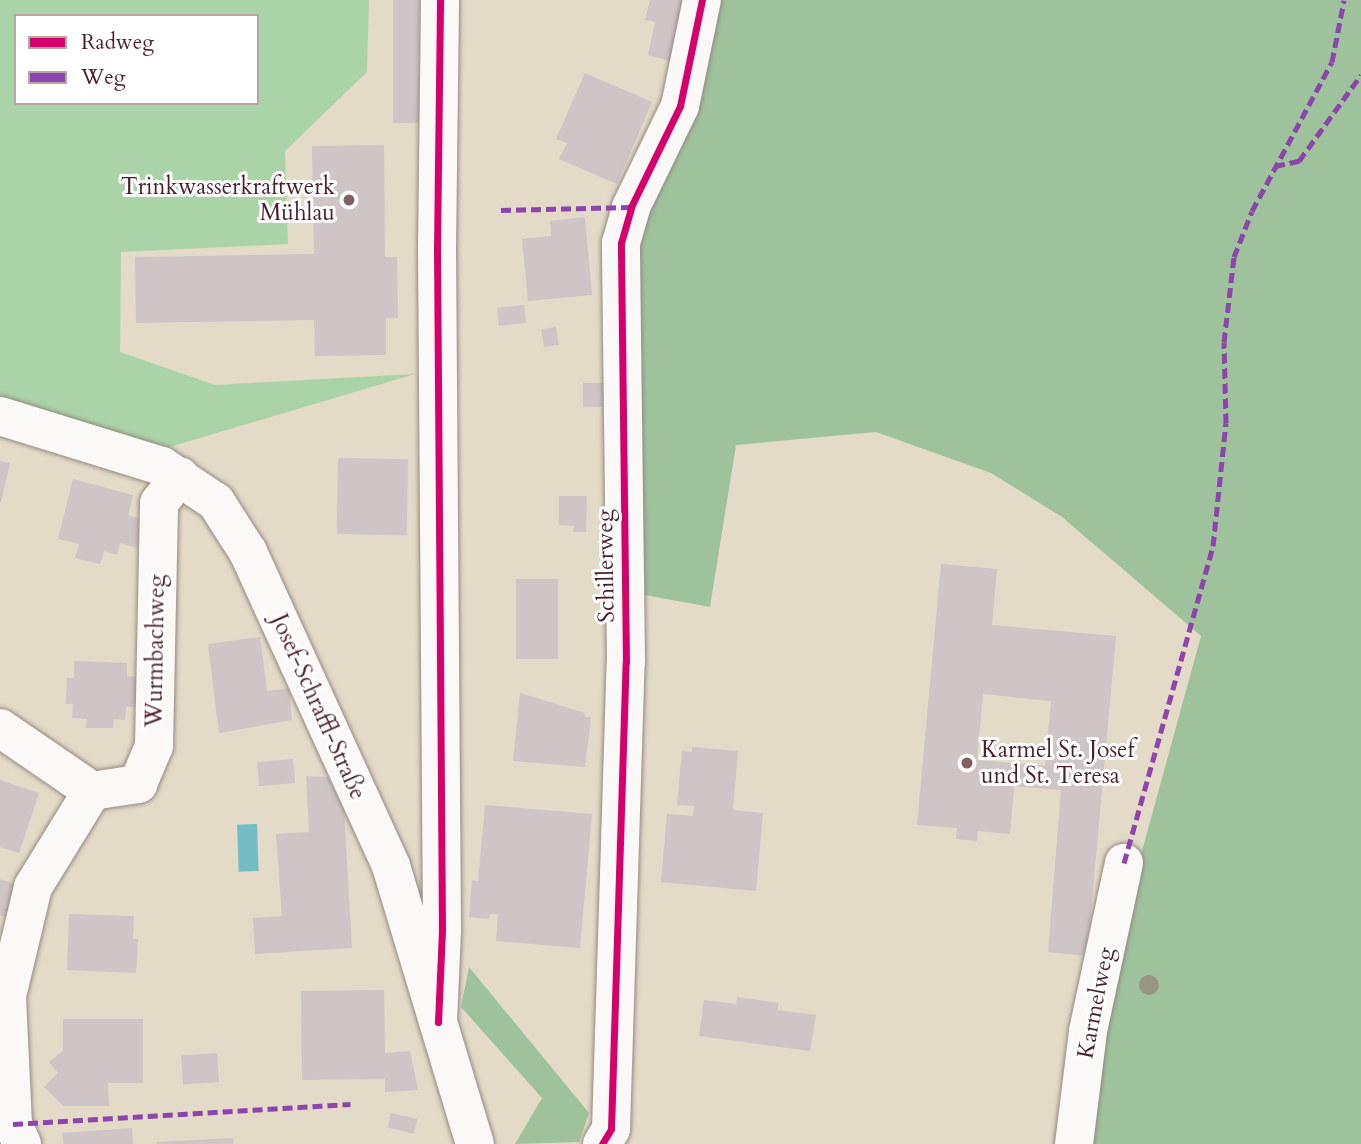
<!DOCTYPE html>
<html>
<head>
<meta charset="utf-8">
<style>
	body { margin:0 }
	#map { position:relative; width:1361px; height:1144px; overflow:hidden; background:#e3dac7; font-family:Cardo,serif }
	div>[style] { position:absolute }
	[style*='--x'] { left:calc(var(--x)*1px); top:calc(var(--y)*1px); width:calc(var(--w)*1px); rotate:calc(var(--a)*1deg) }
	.green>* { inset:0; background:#aad3a8 }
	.forest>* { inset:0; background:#9ec39c }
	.water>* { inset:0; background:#74bdc4; transform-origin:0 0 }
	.building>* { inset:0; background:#cfc4c6; transform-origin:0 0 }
	.roads { filter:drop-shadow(0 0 2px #958a82) drop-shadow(0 0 2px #958a82) }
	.minor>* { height:38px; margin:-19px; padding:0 19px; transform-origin:19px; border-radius:19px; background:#fbf9f7 }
	.quiet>* { height:5px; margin-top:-2.5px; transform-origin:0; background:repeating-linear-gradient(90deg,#8e44ad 0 10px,transparent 0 15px) }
	.cycleway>* { height:7px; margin:-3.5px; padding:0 3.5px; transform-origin:3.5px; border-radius:3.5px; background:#d6006c }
	.trees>* { width:20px; height:20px; margin:-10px; border-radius:50%; background:#999584 }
	.dots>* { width:19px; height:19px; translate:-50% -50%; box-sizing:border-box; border:4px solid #fff; border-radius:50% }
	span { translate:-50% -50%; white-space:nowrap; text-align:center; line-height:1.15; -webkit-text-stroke:6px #fff; paint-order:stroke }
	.poi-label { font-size:23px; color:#4a1f2b }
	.right { translate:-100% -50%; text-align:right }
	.left { translate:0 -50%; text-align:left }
	.street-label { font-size:23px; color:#4a1f2b }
	.legend { position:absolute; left:14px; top:14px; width:245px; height:91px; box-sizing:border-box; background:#fff; border:2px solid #b7a5aa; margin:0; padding:9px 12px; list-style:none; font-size:21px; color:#4a1f2b }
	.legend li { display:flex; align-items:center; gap:14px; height:35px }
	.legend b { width:35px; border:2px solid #b7a5aa }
</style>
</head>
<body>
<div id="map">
	<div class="green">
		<i style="clip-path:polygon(evenodd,0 0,369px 0,367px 72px,285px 151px,288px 244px,121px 252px,120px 352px,215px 385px,415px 374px,153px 452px,0 403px,0 0,16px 16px,257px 16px,257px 103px,16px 103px,16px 16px)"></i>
	</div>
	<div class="forest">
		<i style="clip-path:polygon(705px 0,1361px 0,1361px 1144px,1091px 1144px,1111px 964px,1201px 636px,1062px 517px,991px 473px,876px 432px,736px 445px,710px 607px,645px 595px,633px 221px)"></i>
		<i style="clip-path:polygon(469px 967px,589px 1113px,579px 1142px,515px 1144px,542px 1098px,461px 1007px)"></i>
	</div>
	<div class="water">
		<i style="left:257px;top:824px;width:47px;height:20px;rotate:88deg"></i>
	</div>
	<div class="building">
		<i style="left:393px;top:0;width:26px;height:123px"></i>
		<i style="clip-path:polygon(650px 0,685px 0,670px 61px,648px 55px,655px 22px,645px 20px)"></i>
		<i style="clip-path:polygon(585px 73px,652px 102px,617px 184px,559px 159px,567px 143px,556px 139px)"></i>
		<i style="clip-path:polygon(384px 145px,385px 257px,397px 257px,398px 318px,386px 318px,386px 355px,315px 356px,314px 320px,136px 323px,135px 257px,314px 254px,312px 146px)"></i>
		<i style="clip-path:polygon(585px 217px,592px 295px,528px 301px,522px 239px,551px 236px,550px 221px)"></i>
		<i style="left:524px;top:305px;width:18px;height:27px;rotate:84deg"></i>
		<i style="left:556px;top:327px;width:18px;height:15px;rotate:81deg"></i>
		<i style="left:583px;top:383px;width:21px;height:24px"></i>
		<i style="left:338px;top:458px;width:70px;height:76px;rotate:1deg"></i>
		<i style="clip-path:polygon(0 461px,10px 463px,1px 502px,0 502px)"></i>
		<i style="clip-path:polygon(73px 479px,133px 495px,128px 515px,144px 520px,144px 550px,120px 543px,117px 555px,104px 551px,100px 564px,75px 558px,79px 544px,58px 539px)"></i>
		<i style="clip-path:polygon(559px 496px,587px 496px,586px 532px,573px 532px,574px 526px,559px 525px)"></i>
		<i style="clip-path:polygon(evenodd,941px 564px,997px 569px,992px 625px,1116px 636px,1087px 956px,1048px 952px,1061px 790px,1014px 786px,1010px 834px,978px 831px,977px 841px,956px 839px,957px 828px,917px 825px,941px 564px,983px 694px,1051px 701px,1045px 766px,977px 760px,983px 694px)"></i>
		<i style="left:516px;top:579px;width:42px;height:80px"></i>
		<i style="clip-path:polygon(260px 637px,267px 691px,289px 688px,292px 720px,219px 733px,208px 644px)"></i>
		<i style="clip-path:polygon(74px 661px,127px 663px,127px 676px,138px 677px,137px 707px,126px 707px,125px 720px,114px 719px,113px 728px,86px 728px,87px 719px,72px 718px,73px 704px,66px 704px,67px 678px,74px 678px)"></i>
		<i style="clip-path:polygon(520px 693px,585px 713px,585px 717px,591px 717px,585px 767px,513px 761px)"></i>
		<i style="clip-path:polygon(692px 747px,738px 751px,733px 810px,763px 813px,756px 891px,661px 882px,667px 814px,693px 816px,694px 806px,677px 805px,682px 751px,692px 752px)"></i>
		<i style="left:293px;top:759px;width:24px;height:36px;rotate:85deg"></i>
		<i style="clip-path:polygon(306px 776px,328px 777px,344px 809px,352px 948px,255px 954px,253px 918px,282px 916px,276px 834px,309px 832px)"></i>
		<i style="clip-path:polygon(0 780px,39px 793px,19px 853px,0 847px)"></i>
		<i style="clip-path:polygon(485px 805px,592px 814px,580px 948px,496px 941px,498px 914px,490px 914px,489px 919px,469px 917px,472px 880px,478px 881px)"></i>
		<i style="clip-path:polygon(0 879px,26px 889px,14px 920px,0 915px)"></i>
		<i style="clip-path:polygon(69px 914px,134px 916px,133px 939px,138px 939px,136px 973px,67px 970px)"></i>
		<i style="clip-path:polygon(384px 990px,385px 1053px,410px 1051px,418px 1090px,385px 1092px,385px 1079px,302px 1080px,301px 991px)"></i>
		<i style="clip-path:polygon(737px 997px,779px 1003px,777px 1010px,816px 1015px,810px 1051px,699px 1036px,704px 1000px,736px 1004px)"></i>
		<i style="clip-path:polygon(63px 1019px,143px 1019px,143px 1083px,108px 1083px,109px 1106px,63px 1106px,44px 1087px,58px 1073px,49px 1062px,63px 1051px)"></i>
		<i style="left:217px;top:1053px;width:29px;height:36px;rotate:86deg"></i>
		<i style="left:391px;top:1113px;width:27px;height:15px;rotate:13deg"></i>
		<i style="clip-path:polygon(132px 1128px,133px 1144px,64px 1144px,62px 1133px)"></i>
		<i style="clip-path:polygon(233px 1138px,233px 1144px,157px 1144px,157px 1142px)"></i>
	</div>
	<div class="roads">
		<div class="minor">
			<i style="--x:0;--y:416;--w:170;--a:17.2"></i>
			<i style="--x:162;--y:466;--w:65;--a:33.7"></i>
			<i style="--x:216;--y:502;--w:59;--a:57.4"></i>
			<i style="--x:248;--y:552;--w:345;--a:65.5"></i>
			<i style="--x:391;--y:866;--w:290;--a:73.2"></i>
			<i style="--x:0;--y:728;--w:112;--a:34.4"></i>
			<i style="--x:438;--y:1022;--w:93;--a:-87.5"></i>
			<i style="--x:442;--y:929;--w:680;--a:-90.42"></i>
			<i style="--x:437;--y:249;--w:249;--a:-89.3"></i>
			<i style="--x:22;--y:1144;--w:22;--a:-114"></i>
			<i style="--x:13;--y:1124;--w:128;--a:-92.7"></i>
			<i style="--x:7;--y:996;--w:112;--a:-76.6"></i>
			<i style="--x:33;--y:887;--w:113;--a:-58.4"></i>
			<i style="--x:92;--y:791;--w:47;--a:-8.7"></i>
			<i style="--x:138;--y:784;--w:41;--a:-67.2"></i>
			<i style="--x:154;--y:746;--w:243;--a:-88.8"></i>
			<i style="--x:159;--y:503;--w:34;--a:-52"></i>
			<i style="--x:602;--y:1144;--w:17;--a:-59"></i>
			<i style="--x:611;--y:1129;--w:467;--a:-88.2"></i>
			<i style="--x:626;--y:662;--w:419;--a:-90.7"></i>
			<i style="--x:621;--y:243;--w:37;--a:-74"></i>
			<i style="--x:631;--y:207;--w:112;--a:-64.1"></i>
			<i style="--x:680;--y:106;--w:108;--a:-78.3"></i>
			<i style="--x:1074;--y:1144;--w:114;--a:-82.9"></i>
			<i style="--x:1088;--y:1031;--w:172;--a:-77.9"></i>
		</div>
	</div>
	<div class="quiet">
		<i style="--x:1275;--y:166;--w:25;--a:-12"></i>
		<i style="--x:1299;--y:161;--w:106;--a:-54.2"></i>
		<i style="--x:501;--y:210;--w:130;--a:-1.3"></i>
		<i style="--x:1124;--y:863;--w:329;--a:-74.3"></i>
		<i style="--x:1213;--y:546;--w:124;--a:-84"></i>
		<i style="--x:1226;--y:423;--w:81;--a:-91.4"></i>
		<i style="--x:1224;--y:342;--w:86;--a:-83.3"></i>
		<i style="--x:1234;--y:257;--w:49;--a:-68.6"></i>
		<i style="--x:1252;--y:211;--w:169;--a:-61.8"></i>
		<i style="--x:1332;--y:62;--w:63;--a:-79"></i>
		<i style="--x:13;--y:1124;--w:338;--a:-3.4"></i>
	</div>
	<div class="cycleway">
		<i style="--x:438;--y:1022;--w:93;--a:-87.5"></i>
		<i style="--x:442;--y:929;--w:680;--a:-90.42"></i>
		<i style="--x:437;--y:249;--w:249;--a:-89.3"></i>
		<i style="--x:602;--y:1144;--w:17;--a:-59"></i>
		<i style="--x:611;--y:1129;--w:467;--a:-88.2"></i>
		<i style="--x:626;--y:662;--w:419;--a:-90.7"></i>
		<i style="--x:621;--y:243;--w:37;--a:-74"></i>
		<i style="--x:631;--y:207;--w:112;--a:-64.1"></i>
		<i style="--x:680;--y:106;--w:108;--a:-78.3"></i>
	</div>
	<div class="trees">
		<i style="left:1149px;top:985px"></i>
	</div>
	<div class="dots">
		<i style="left:349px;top:200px;background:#806062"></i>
		<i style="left:967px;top:763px;background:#806062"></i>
	</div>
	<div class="poi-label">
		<span class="right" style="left:335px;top:200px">Trinkwasserkraftwerk<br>Mühlau</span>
		<span class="left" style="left:981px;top:763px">Karmel St. Josef<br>und St. Teresa</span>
	</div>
	<div class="street-label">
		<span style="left:606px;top:566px;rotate:-91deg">Schillerweg</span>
		<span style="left:156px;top:651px;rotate:-89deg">Wurmbachweg</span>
		<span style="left:318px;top:707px;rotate:66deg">Josef-Schraffl-Straße</span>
		<span style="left:1096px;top:1003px;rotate:-79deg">Karmelweg</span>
	</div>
	<ul class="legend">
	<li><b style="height:9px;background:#d6006c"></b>Radweg</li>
	<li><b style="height:9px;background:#8e44ad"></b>Weg</li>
	</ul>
</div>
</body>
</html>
